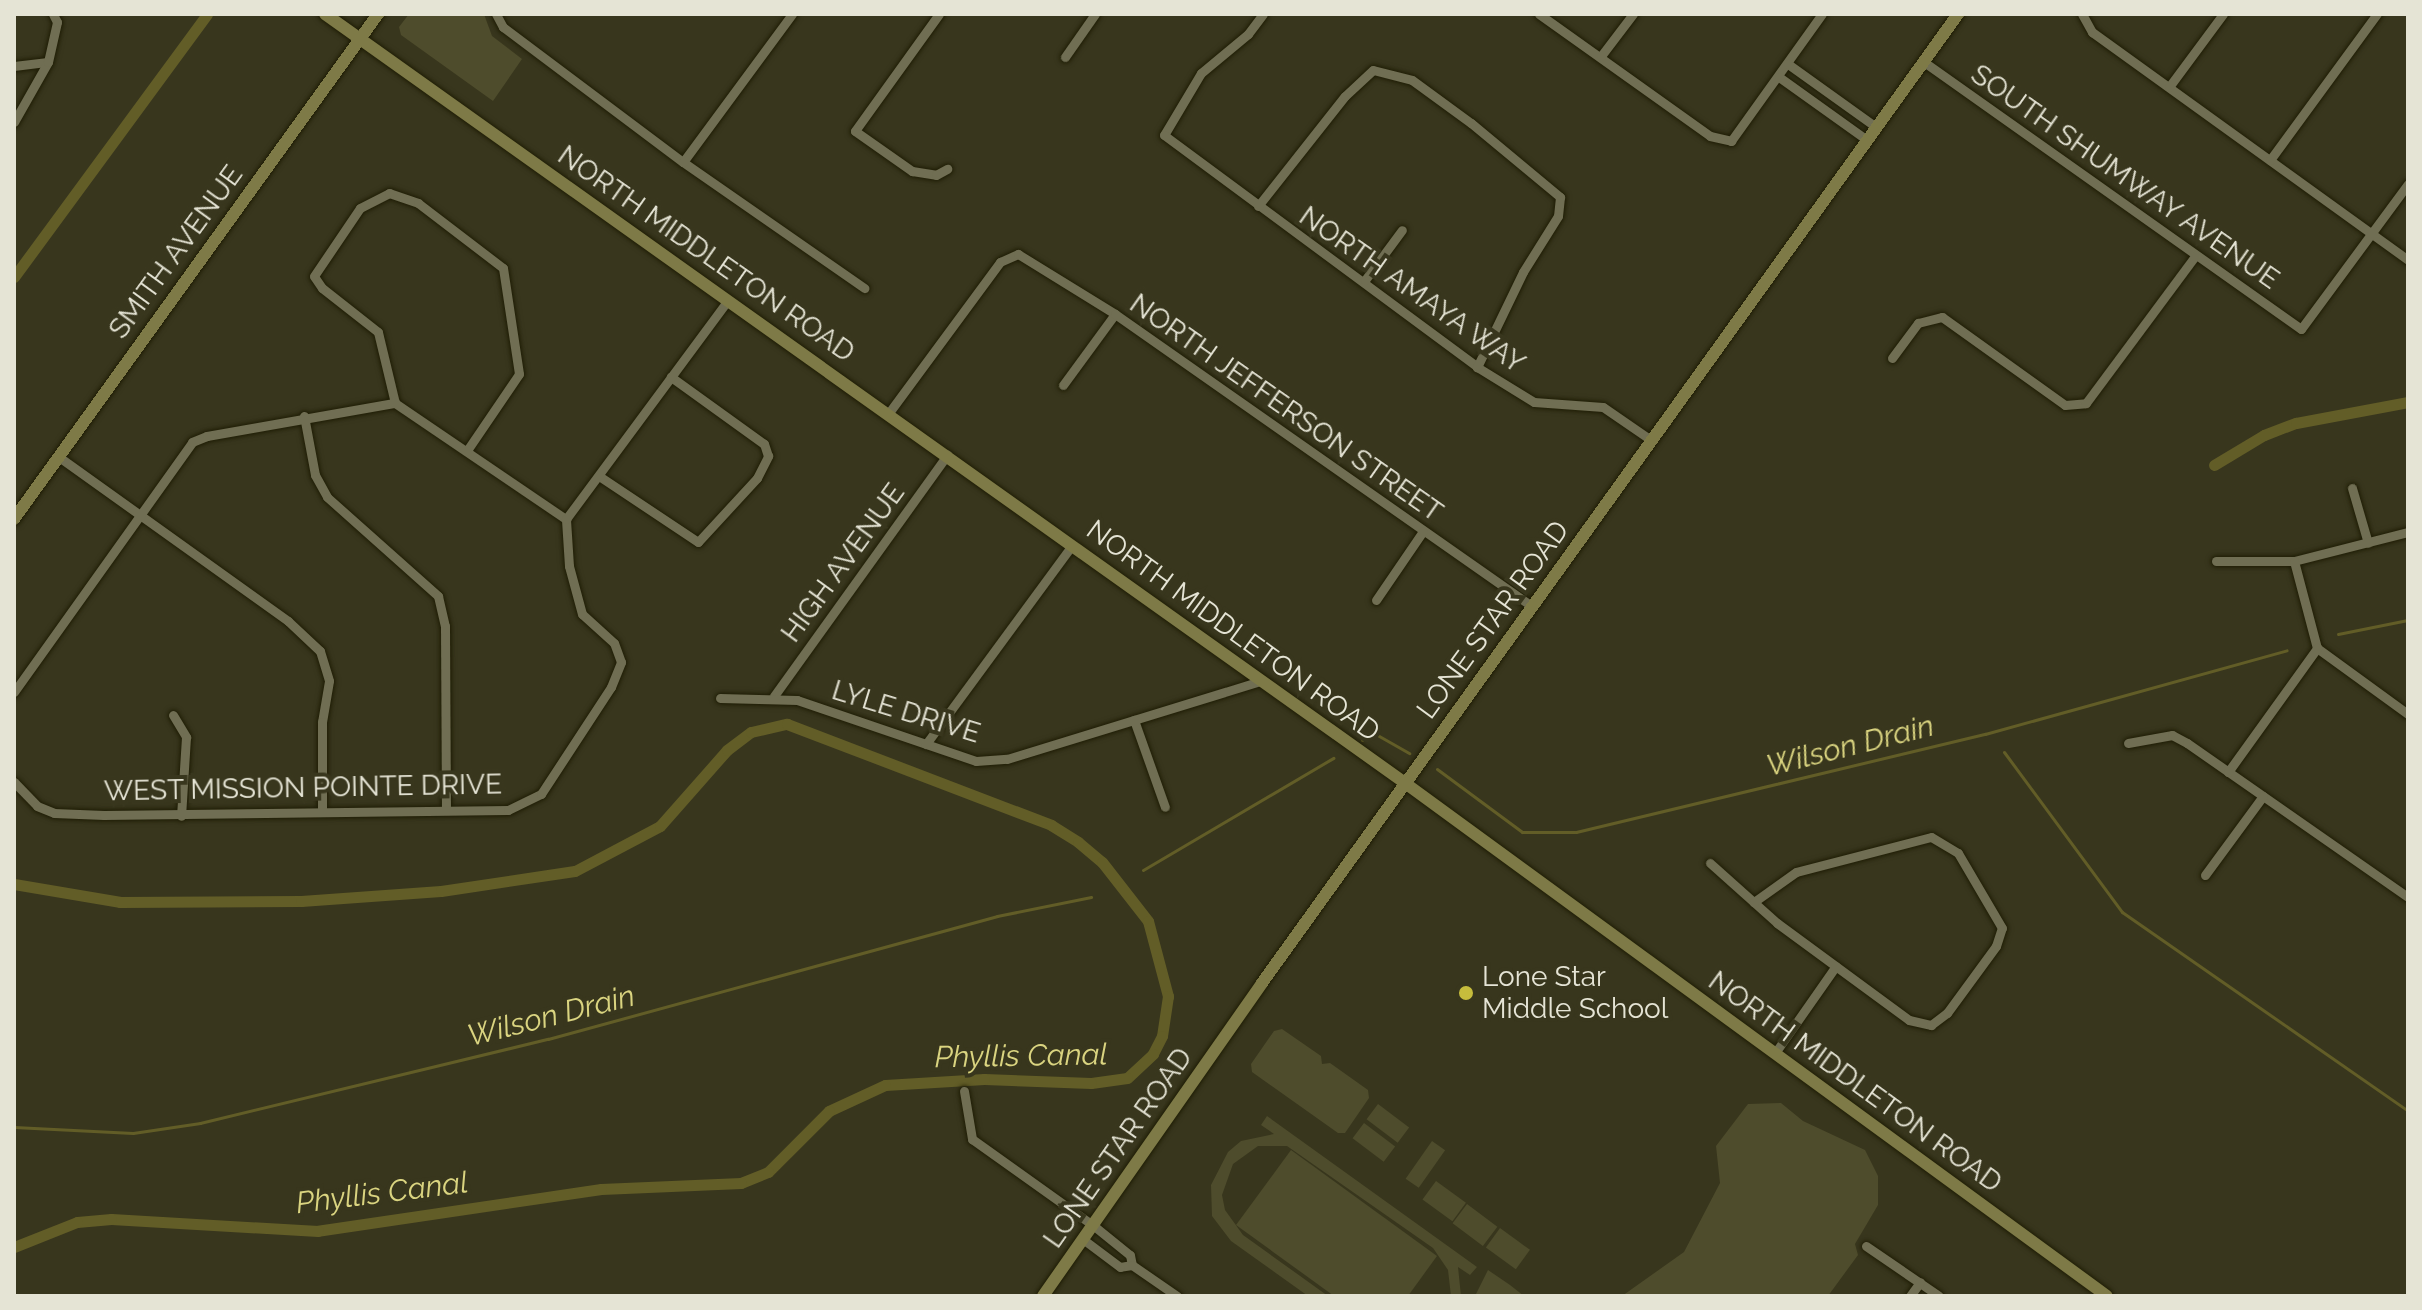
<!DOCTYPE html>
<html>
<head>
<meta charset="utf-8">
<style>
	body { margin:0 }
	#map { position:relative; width:2422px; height:1310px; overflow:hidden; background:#38361d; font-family:Raleway,sans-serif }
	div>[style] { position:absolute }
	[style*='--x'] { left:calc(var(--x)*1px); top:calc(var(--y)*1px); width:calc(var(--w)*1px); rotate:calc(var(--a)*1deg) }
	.green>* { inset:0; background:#4e4c2c; transform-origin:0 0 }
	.stream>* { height:3px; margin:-1.5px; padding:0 1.5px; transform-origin:1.5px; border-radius:1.5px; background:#625d27 }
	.canal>* { height:11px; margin:-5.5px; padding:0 5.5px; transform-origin:5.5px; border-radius:5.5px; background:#625d27 }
	.roads { filter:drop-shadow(0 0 2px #1f1d05) drop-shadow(0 0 2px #1f1d05) }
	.street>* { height:9px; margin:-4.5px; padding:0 4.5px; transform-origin:4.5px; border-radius:4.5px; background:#706e53 }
	.secondary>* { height:12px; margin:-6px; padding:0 6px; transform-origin:6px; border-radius:6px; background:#7e7a47 }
	.dots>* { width:22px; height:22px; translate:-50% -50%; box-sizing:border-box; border:4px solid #38361d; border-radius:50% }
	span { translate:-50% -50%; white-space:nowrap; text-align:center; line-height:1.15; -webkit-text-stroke:8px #38361d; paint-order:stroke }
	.street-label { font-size:28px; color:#e5e4d5 }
	.poi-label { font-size:28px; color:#e5e4d5 }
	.left { translate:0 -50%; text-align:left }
	.water-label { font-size:30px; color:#dad480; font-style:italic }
	.frame { position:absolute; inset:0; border:16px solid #e5e4d5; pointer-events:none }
</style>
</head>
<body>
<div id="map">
	<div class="green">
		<i style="clip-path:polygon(409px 14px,484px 14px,492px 36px,522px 59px,493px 101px,401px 35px,399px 27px)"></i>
		<i style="clip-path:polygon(1282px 1029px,1321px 1056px,1322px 1064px,1330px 1063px,1368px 1090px,1369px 1098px,1345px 1133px,1338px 1133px,1252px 1072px,1251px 1064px,1274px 1031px)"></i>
		<i style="clip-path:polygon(1781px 1103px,1803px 1121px,1865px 1150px,1878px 1176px,1878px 1205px,1855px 1244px,1858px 1255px,1828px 1296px,1622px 1296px,1684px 1252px,1720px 1183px,1716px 1146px,1748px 1104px)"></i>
		<i style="left:1378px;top:1104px;width:39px;height:19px;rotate:37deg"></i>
		<i style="clip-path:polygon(1267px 1116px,1477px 1267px,1470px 1275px,1458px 1267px,1461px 1296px,1451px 1296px,1448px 1270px,1433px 1248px,1287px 1146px,1258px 1146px,1233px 1164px,1222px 1195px,1225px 1210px,1243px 1235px,1328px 1296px,1308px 1296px,1231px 1241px,1212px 1216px,1211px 1185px,1228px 1152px,1241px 1141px,1274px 1134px,1261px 1125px)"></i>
		<i style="left:1364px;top:1123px;width:39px;height:19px;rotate:37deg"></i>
		<i style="left:1432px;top:1141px;width:16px;height:46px;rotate:35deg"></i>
		<i style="clip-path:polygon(1291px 1150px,1437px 1256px,1408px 1296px,1334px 1296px,1236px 1225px)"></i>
		<i style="left:1436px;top:1181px;width:37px;height:23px;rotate:36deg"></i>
		<i style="left:1467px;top:1204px;width:38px;height:24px;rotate:37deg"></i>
		<i style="left:1500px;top:1228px;width:37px;height:24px;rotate:36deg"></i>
		<i style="clip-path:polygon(1488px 1270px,1510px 1285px,1524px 1296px,1475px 1296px)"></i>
	</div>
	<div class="stream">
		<i style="--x:2338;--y:634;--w:71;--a:-11.3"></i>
		<i style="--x:1362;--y:740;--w:13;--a:-39"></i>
		<i style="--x:1372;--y:732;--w:43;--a:29.6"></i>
		<i style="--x:2004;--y:752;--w:199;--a:53.6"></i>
		<i style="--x:2122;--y:912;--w:348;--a:34.8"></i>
		<i style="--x:1437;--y:769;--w:106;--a:36.5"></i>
		<i style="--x:1522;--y:832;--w:54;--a:0"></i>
		<i style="--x:1576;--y:832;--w:421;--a:-13.5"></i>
		<i style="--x:1985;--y:734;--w:313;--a:-15.5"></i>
		<i style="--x:1143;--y:870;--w:221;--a:-30.5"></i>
		<i style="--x:14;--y:1127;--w:119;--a:2.9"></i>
		<i style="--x:133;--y:1133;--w:68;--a:-8.5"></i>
		<i style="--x:200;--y:1123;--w:358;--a:-13.6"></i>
		<i style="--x:548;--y:1039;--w:466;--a:-15.3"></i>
		<i style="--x:997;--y:916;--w:96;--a:-11.4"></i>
	</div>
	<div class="canal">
		<i style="--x:14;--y:277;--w:326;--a:-53.7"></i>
		<i style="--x:2214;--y:465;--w:58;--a:-31"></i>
		<i style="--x:2264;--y:435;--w:34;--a:-21"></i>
		<i style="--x:2296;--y:423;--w:114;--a:-10.6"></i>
		<i style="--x:14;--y:884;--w:108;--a:9.6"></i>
		<i style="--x:120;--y:902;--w:181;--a:-0.3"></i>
		<i style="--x:301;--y:901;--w:140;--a:-4.1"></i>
		<i style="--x:441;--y:891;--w:135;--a:-8.5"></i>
		<i style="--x:575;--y:871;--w:96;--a:-27.9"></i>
		<i style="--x:660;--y:826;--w:101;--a:-48.6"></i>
		<i style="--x:727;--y:750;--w:30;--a:-37"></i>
		<i style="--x:751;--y:732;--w:37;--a:-13"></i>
		<i style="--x:787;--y:724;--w:283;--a:20.9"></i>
		<i style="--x:1051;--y:825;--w:32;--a:32"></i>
		<i style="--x:1078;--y:842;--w:31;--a:40"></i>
		<i style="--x:1102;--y:862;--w:75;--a:52.1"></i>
		<i style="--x:1148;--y:921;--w:78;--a:75.1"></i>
		<i style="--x:1168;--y:996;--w:40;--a:98.5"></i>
		<i style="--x:1162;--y:1036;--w:20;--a:117"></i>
		<i style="--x:1153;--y:1054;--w:35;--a:137"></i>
		<i style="--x:1127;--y:1078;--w:36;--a:172"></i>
		<i style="--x:1091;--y:1083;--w:107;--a:-177.9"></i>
		<i style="--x:984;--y:1079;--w:99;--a:176.5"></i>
		<i style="--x:885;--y:1085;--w:62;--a:155.1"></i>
		<i style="--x:829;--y:1111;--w:86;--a:135"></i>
		<i style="--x:768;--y:1172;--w:29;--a:158"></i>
		<i style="--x:741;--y:1183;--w:140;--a:177.5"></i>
		<i style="--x:601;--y:1189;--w:286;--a:171.6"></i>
		<i style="--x:318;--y:1231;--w:207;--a:-176.7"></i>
		<i style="--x:111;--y:1219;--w:34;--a:175"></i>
		<i style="--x:77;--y:1222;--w:68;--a:158.4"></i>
	</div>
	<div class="roads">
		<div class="street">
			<i style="--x:496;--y:14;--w:15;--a:62"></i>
			<i style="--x:503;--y:27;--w:225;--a:36.9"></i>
			<i style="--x:683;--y:162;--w:221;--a:34.8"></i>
			<i style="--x:939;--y:14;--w:144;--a:125.7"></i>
			<i style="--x:855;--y:131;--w:70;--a:35.1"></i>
			<i style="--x:912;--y:171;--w:24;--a:9"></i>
			<i style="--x:936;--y:175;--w:13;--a:-29"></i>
			<i style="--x:1263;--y:14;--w:25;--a:127"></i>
			<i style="--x:1248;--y:34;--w:61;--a:140.3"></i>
			<i style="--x:1201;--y:73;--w:72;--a:120.8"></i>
			<i style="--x:1164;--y:135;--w:390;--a:36.5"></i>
			<i style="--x:1477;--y:367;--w:67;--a:31.6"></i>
			<i style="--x:1534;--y:402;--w:69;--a:4.1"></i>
			<i style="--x:1603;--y:407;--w:58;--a:34.5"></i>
			<i style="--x:1539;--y:14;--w:210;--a:35.5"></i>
			<i style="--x:1710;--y:136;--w:22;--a:13"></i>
			<i style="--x:1731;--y:141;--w:156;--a:-54.4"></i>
			<i style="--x:2082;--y:14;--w:21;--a:61"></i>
			<i style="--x:2092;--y:32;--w:390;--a:35.8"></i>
			<i style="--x:1601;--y:56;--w:53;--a:-52.7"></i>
			<i style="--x:1065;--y:57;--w:52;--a:-55.1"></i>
			<i style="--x:1924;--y:62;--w:462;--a:35.3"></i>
			<i style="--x:2301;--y:329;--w:180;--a:-53.6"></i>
			<i style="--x:1788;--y:64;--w:108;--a:35.6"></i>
			<i style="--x:14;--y:66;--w:34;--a:-7"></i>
			<i style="--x:1779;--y:77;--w:108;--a:35.6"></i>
			<i style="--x:2169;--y:87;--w:91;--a:-53.5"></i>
			<i style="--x:14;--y:122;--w:69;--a:-60.5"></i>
			<i style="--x:48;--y:62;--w:41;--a:-77.3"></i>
			<i style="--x:57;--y:22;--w:9;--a:-117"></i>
			<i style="--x:2270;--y:160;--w:181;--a:-53.8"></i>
			<i style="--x:683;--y:162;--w:184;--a:-53.6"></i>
			<i style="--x:1258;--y:206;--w:140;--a:-51.7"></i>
			<i style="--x:1345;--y:96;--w:38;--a:-43"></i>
			<i style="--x:1373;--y:70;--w:40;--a:14.4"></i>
			<i style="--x:1412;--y:80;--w:73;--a:36.1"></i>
			<i style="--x:1471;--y:123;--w:116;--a:39.7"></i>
			<i style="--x:1560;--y:197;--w:19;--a:96"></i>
			<i style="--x:1558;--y:216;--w:66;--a:122"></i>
			<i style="--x:1523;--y:272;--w:106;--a:115.8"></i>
			<i style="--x:1365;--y:280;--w:62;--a:-53.5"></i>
			<i style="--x:1892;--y:358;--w:44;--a:-53.4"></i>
			<i style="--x:1918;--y:323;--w:25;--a:-14"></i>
			<i style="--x:1942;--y:317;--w:151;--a:35.6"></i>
			<i style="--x:2065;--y:405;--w:21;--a:-5"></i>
			<i style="--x:2086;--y:403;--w:184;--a:-53.4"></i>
			<i style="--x:1063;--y:385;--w:88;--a:-53.8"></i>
			<i style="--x:395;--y:403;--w:73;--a:-103.5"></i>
			<i style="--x:378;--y:332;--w:71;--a:-141.8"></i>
			<i style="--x:322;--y:288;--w:14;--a:-124"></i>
			<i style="--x:314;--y:276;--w:82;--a:-55.9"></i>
			<i style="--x:360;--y:208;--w:33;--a:-27"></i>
			<i style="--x:389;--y:193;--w:31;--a:19"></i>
			<i style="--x:418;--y:203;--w:107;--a:37.4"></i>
			<i style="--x:503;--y:268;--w:107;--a:81.4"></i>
			<i style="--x:519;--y:374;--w:91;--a:124.2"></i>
			<i style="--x:888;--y:414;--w:189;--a:-53.6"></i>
			<i style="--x:1000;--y:262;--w:20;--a:-24"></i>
			<i style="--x:1018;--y:254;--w:114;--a:31.7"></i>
			<i style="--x:1115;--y:314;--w:510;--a:35.03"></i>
			<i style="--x:304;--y:416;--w:60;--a:79.4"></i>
			<i style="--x:315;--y:475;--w:25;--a:61"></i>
			<i style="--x:327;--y:497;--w:149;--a:41.7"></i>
			<i style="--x:438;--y:596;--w:31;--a:77"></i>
			<i style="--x:445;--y:626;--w:182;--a:89.7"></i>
			<i style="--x:59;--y:457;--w:282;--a:35.6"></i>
			<i style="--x:288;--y:621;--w:44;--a:43.2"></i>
			<i style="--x:320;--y:651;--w:31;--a:73"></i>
			<i style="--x:329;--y:681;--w:42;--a:99.7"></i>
			<i style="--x:322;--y:722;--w:87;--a:90"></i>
			<i style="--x:599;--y:476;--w:119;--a:33.7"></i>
			<i style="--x:698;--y:542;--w:87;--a:-47.3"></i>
			<i style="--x:757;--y:478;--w:25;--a:-63"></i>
			<i style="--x:768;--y:456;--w:13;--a:-108"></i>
			<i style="--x:764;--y:444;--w:115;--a:-144.2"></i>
			<i style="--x:2352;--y:488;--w:57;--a:73.8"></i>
			<i style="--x:2216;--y:561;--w:78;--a:0"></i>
			<i style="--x:2294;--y:561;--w:118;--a:-14.3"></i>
			<i style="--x:2294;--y:561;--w:90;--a:75.2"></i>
			<i style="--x:2317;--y:648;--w:112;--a:36"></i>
			<i style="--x:1376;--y:600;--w:83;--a:-55.7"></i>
			<i style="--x:14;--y:692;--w:307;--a:-54.5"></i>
			<i style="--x:192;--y:442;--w:16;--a:-22"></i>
			<i style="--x:207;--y:436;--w:191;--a:-10"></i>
			<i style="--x:395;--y:403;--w:207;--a:34.2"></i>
			<i style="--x:774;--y:696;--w:297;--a:-54.3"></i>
			<i style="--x:720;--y:698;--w:77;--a:1.5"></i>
			<i style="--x:797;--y:700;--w:189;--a:18.8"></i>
			<i style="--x:976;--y:761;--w:31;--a:-4"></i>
			<i style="--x:1007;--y:759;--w:266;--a:-17.1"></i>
			<i style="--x:173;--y:715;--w:26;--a:59"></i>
			<i style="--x:186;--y:737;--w:79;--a:93.6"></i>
			<i style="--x:1134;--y:720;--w:92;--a:70.4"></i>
			<i style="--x:2128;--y:743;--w:45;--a:-10.3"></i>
			<i style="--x:2172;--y:735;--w:17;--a:28"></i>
			<i style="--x:2187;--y:743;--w:269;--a:34.9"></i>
			<i style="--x:926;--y:744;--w:247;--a:-53.7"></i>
			<i style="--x:2228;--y:772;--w:153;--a:-54.3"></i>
			<i style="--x:14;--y:782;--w:33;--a:46"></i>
			<i style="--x:37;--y:806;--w:18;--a:22"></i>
			<i style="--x:54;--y:813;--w:50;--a:2.3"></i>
			<i style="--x:104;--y:815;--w:404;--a:-0.7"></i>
			<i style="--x:508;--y:810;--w:37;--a:-26"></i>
			<i style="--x:541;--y:794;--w:128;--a:-56.8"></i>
			<i style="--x:611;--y:687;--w:27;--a:-68"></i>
			<i style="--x:621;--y:662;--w:20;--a:-110"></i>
			<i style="--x:614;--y:643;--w:43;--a:-137.8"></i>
			<i style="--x:582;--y:614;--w:50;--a:-105.2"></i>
			<i style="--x:569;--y:566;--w:47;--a:-93.7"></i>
			<i style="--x:566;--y:519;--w:272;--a:-53.5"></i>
			<i style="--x:1710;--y:863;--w:90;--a:41.8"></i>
			<i style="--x:1777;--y:923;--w:164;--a:36.3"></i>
			<i style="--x:1909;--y:1020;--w:23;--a:13"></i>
			<i style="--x:1931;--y:1025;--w:20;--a:-37"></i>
			<i style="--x:1947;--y:1013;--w:83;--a:-53.8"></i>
			<i style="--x:1996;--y:946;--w:19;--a:-72"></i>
			<i style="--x:2002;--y:928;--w:87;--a:-120.4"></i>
			<i style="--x:1958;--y:853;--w:31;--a:-149"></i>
			<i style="--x:1931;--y:837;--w:139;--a:165.5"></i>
			<i style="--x:1796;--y:872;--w:52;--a:144.5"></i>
			<i style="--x:2205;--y:875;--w:98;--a:-53.7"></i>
			<i style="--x:1775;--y:1053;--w:106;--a:-55"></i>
			<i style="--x:964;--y:1091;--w:49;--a:80.5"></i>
			<i style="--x:972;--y:1139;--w:150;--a:35.5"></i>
			<i style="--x:1094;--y:1226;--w:46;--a:38.9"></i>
			<i style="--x:1130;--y:1255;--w:10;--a:79"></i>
			<i style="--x:1132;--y:1265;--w:12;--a:171"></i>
			<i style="--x:1120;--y:1267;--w:45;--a:-143.1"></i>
			<i style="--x:1866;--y:1246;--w:88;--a:34.4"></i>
			<i style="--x:1132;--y:1265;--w:55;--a:34.6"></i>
			<i style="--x:1910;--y:1296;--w:17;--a:-54"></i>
		</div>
		<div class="secondary">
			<i style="--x:325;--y:14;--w:1326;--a:35.45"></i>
			<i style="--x:1405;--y:783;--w:869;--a:36.16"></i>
			<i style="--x:14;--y:519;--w:623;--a:-54.22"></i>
			<i style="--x:1043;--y:1296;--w:382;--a:-55"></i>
			<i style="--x:1262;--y:983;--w:1193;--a:-54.31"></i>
		</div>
	</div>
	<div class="dots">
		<i style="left:1466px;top:993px;background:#c6bc3c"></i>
	</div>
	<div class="street-label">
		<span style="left:2125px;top:177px;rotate:35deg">SOUTH SHUMWAY AVENUE</span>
		<span style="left:176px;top:252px;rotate:-54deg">SMITH AVENUE</span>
		<span style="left:706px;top:254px;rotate:35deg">NORTH MIDDLETON ROAD</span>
		<span style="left:1412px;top:290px;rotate:35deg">NORTH AMAYA WAY</span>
		<span style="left:1286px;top:408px;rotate:35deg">NORTH JEFFERSON STREET</span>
		<span style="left:843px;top:563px;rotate:-54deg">HIGH AVENUE</span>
		<span style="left:1493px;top:620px;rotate:-54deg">LONE STAR ROAD</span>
		<span style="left:1233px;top:631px;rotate:36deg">NORTH MIDDLETON ROAD</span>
		<span style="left:906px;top:712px;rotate:17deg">LYLE DRIVE</span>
		<span style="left:303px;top:788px;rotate:-1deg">WEST MISSION POINTE DRIVE</span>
		<span style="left:1855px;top:1082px;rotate:36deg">NORTH MIDDLETON ROAD</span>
		<span style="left:1118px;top:1148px;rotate:-55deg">LONE STAR ROAD</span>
	</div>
	<div class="poi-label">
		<span class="left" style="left:1482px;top:993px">Lone Star<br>Middle School</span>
	</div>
	<div class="water-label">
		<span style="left:1850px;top:746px;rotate:-14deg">Wilson Drain</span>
		<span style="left:551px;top:1016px;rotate:-14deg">Wilson Drain</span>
		<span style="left:1021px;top:1056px;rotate:-1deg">Phyllis Canal</span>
		<span style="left:382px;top:1193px;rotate:-7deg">Phyllis Canal</span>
	</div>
	<div class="frame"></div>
</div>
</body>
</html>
